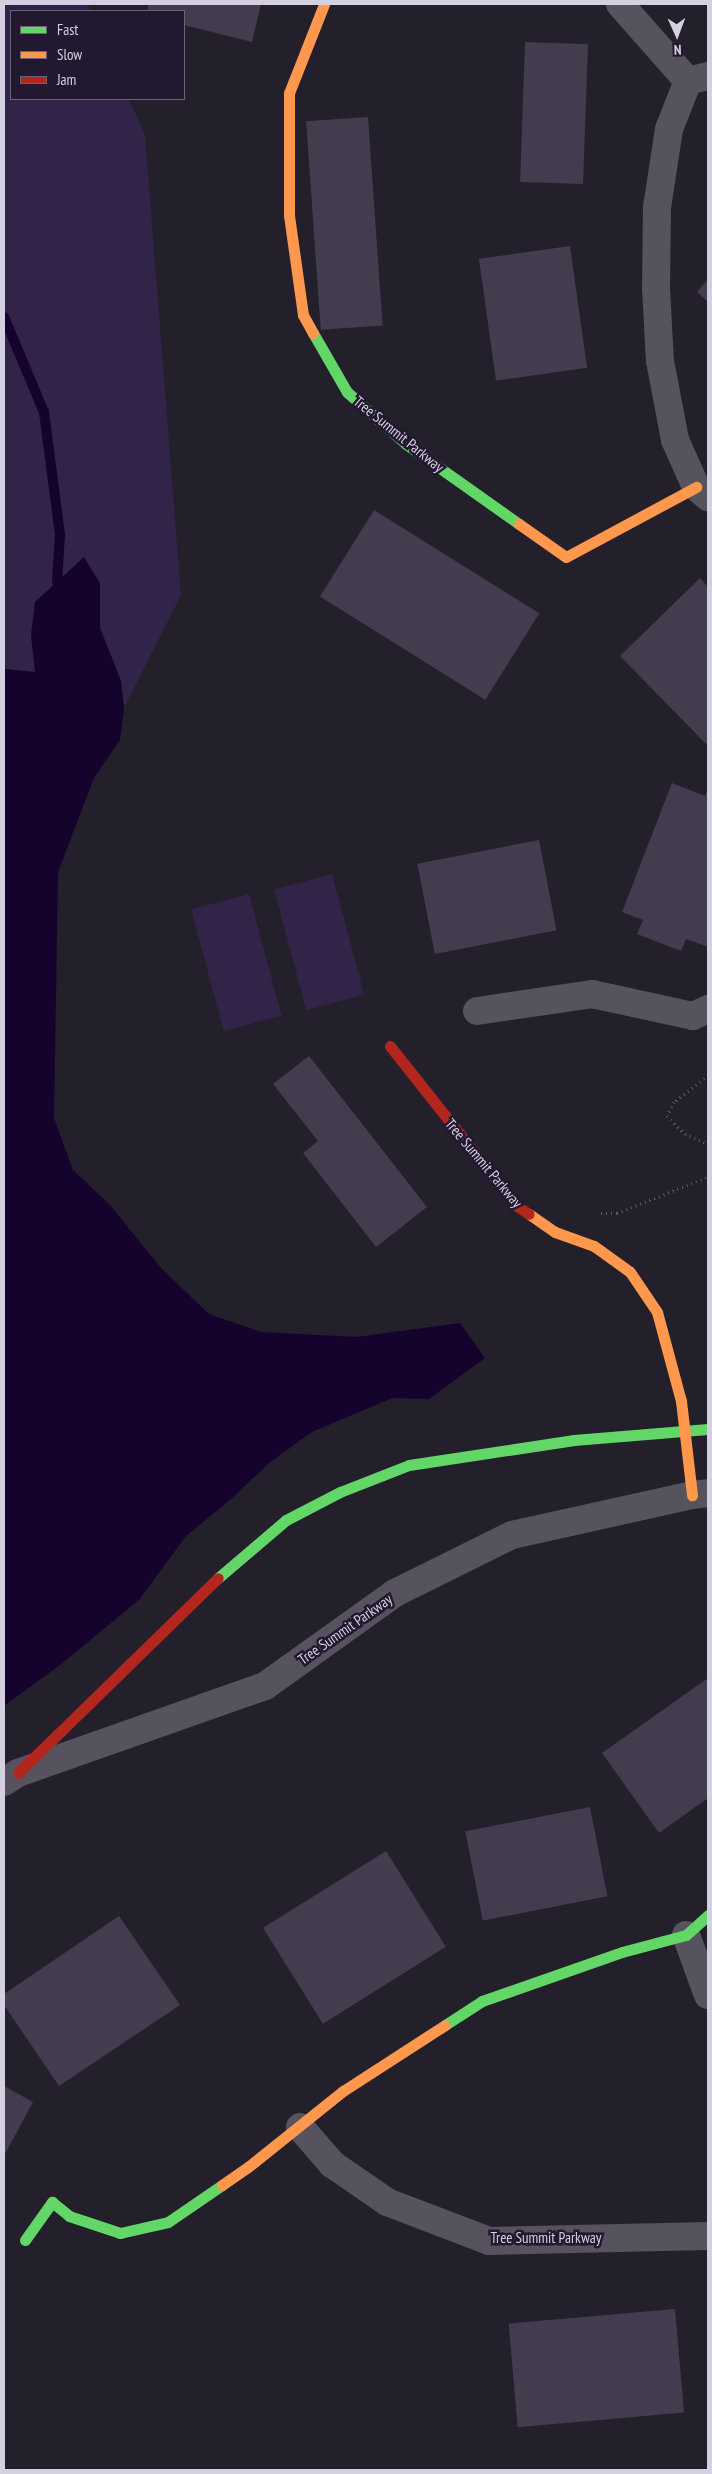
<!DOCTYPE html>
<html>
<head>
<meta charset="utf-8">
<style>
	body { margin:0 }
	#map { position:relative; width:712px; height:2474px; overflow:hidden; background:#231f2b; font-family:"PT Sans Narrow",sans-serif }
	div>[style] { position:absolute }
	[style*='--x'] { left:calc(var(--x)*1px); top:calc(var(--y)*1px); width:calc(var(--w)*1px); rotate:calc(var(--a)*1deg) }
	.green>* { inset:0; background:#322348; transform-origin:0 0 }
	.water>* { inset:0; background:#16032d }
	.stream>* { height:10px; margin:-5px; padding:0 5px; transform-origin:5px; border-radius:5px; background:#16032d }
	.building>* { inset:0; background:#433c4e; transform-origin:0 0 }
	.path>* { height:3px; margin-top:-1.5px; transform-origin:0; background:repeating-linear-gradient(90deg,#5b5861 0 1px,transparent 0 5px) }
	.street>* { height:28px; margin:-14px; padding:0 14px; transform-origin:14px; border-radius:14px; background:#56525e }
	.fast>* { height:11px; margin:-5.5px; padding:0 5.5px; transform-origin:5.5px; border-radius:5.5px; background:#63d668 }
	.slow>* { height:11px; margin:-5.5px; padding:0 5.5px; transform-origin:5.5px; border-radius:5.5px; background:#ff974d }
	.jam>* { height:11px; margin:-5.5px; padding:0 5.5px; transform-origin:5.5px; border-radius:5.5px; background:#b3261e }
	span { translate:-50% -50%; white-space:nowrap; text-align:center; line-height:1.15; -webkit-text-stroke:5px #221931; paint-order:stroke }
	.street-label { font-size:15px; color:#d5d0e1 }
	.frame { position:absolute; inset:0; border:5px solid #d5d0e1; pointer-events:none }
	.legend { position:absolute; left:10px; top:10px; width:175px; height:90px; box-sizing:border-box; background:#221931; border:1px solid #6a6277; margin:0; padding:6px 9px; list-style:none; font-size:15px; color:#d5d0e1 }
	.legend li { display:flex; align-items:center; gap:10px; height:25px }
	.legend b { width:25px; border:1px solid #6a6277 }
	.north { position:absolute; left:652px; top:10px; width:50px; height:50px; -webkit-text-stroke:4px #221931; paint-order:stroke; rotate:178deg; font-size:14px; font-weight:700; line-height:20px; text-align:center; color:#d5d0e1 }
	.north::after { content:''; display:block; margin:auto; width:18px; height:22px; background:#d5d0e1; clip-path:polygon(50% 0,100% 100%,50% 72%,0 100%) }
</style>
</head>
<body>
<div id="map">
	<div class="green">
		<i style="clip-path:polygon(4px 4px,88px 4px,91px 11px,11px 11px,11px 99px,129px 99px,145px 135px,181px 595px,124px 708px,121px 681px,100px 628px,100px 583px,31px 635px,36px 672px,4px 669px)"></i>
		<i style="left:332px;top:874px;width:125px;height:60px;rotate:75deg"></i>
		<i style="left:249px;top:894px;width:126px;height:60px;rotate:75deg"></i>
	</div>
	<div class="water">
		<i style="clip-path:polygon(84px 557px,100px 583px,100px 628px,121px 681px,124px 708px,120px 740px,94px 778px,58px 872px,54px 1118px,73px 1170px,109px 1204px,162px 1269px,209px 1314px,261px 1332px,356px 1337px,460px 1323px,485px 1358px,429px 1399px,392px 1398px,312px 1432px,269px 1463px,229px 1501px,186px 1536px,139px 1600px,60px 1665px,4px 1706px,4px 669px,35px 672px,31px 635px,35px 602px)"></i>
	</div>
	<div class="stream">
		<i style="--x:4;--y:317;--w:103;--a:67.2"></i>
		<i style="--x:44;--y:412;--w:124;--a:82.6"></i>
		<i style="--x:60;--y:535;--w:47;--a:93.7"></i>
	</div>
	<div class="building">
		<i style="clip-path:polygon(149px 4px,261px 4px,252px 42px,184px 25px,184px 11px,147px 11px)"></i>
		<i style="left:525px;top:42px;width:63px;height:140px;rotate:2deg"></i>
		<i style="left:368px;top:117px;width:209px;height:62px;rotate:86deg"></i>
		<i style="left:570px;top:246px;width:123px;height:92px;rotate:82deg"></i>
		<i style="clip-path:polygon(708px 279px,708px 302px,697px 292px)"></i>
		<i style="left:374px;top:510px;width:195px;height:102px;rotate:32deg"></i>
		<i style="clip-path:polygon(700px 578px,708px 587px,708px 746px,620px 656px)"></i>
		<i style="clip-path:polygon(672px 783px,705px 796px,708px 788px,708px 947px,686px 939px,681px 951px,637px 934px,643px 920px,622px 912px)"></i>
		<i style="left:539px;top:840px;width:92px;height:124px;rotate:79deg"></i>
		<i style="clip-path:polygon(309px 1056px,427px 1207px,376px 1247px,303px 1153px,318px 1141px,273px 1084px)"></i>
		<i style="clip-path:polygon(708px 1678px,708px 1798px,659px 1833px,602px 1753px)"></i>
		<i style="left:590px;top:1807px;width:91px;height:127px;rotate:79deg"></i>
		<i style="left:386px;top:1851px;width:113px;height:145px;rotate:58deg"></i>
		<i style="clip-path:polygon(119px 1916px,180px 2005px,59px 2086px,4px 2005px,4px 1994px)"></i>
		<i style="clip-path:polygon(4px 2086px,33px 2102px,4px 2156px)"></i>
		<i style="left:675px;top:2309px;width:104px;height:167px;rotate:85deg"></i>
	</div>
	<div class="path">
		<i style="--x:708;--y:1075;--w:43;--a:141.5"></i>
		<i style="--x:674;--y:1102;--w:16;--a:117"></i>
		<i style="--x:667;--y:1116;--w:25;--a:45"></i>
		<i style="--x:685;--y:1134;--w:25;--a:23"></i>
		<i style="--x:601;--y:1213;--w:16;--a:0"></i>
		<i style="--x:617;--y:1213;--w:98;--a:-21.6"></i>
	</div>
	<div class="street">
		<i style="--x:620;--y:4;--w:103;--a:48.6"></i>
		<i style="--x:688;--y:81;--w:21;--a:-14"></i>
		<i style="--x:688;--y:81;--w:52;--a:111.6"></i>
		<i style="--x:669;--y:129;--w:79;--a:98.7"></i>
		<i style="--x:657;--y:207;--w:81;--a:90.7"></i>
		<i style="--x:656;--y:288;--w:73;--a:86.9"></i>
		<i style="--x:660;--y:361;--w:80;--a:79.2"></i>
		<i style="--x:675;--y:440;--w:51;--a:65.9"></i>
		<i style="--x:696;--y:487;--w:16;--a:40"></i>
		<i style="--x:477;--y:1011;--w:116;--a:-8.4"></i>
		<i style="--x:592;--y:994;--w:103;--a:12.3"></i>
		<i style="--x:693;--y:1016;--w:17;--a:-25"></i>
		<i style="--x:4;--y:1782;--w:17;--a:-33"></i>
		<i style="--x:18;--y:1773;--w:262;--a:-19.4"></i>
		<i style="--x:265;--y:1686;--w:160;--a:-35.6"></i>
		<i style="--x:395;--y:1593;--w:131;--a:-26.4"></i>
		<i style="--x:512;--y:1535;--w:184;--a:-12.5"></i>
		<i style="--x:692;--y:1495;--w:16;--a:-7"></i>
		<i style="--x:686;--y:1935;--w:64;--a:69.9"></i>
		<i style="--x:300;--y:2127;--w:49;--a:49.1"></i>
		<i style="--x:332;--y:2164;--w:67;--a:34.6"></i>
		<i style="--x:387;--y:2202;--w:109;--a:20.9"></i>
		<i style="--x:489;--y:2241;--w:219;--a:-1.3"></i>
	</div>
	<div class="fast">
		<i style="--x:313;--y:333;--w:68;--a:60"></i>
		<i style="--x:347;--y:392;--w:79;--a:41.4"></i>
		<i style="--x:406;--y:444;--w:138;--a:35.3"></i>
		<i style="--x:218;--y:1578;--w:89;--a:-40.5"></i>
		<i style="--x:286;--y:1520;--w:61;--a:-27.4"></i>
		<i style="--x:340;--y:1492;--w:74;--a:-21.4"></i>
		<i style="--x:409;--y:1465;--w:167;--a:-8.6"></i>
		<i style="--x:574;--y:1440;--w:134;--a:-4.7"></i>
		<i style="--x:445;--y:2025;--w:44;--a:-33"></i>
		<i style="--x:482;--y:2001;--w:148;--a:-19.3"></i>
		<i style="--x:622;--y:1952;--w:66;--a:-14.9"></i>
		<i style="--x:686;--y:1935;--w:30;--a:-42"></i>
		<i style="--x:25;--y:2240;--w:47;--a:-54.6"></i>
		<i style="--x:52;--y:2202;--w:22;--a:39"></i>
		<i style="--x:69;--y:2216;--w:54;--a:18.4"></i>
		<i style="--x:120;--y:2233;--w:49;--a:-12.9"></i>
		<i style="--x:168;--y:2222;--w:65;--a:-34.4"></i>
	</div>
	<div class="slow">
		<i style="--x:313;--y:333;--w:21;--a:-119"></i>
		<i style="--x:303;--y:315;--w:101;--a:-98"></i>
		<i style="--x:289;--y:215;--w:122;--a:-90"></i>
		<i style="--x:289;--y:93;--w:96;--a:-68.5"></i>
		<i style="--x:519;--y:524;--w:57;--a:35.1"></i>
		<i style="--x:566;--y:557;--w:148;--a:-28.3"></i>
		<i style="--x:529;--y:1214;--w:32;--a:35"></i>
		<i style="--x:555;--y:1232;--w:41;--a:19.7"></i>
		<i style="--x:594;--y:1246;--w:44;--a:35.8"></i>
		<i style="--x:630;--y:1272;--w:48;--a:56"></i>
		<i style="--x:657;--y:1312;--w:92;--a:74.9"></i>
		<i style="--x:681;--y:1401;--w:95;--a:83.3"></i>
		<i style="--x:222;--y:2185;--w:32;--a:-35"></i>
		<i style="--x:248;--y:2167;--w:122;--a:-38.7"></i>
		<i style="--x:343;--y:2091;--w:121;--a:-32.9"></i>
	</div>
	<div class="jam">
		<i style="--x:390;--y:1046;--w:204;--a:51.6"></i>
		<i style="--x:517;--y:1206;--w:14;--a:34"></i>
		<i style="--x:18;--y:1773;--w:279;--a:-44.3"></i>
	</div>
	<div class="street-label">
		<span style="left:399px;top:434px;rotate:39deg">Tree Summit Parkway</span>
		<span style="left:484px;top:1163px;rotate:50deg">Tree Summit Parkway</span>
		<span style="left:345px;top:1629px;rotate:-35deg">Tree Summit Parkway</span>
		<span style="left:546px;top:2238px">Tree Summit Parkway</span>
	</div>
	<div class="frame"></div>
	<ul class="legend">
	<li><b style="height:6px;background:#63d668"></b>Fast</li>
	<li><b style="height:6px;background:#ff974d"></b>Slow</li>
	<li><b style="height:6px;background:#b3261e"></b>Jam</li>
	</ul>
	<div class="north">N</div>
</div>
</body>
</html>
